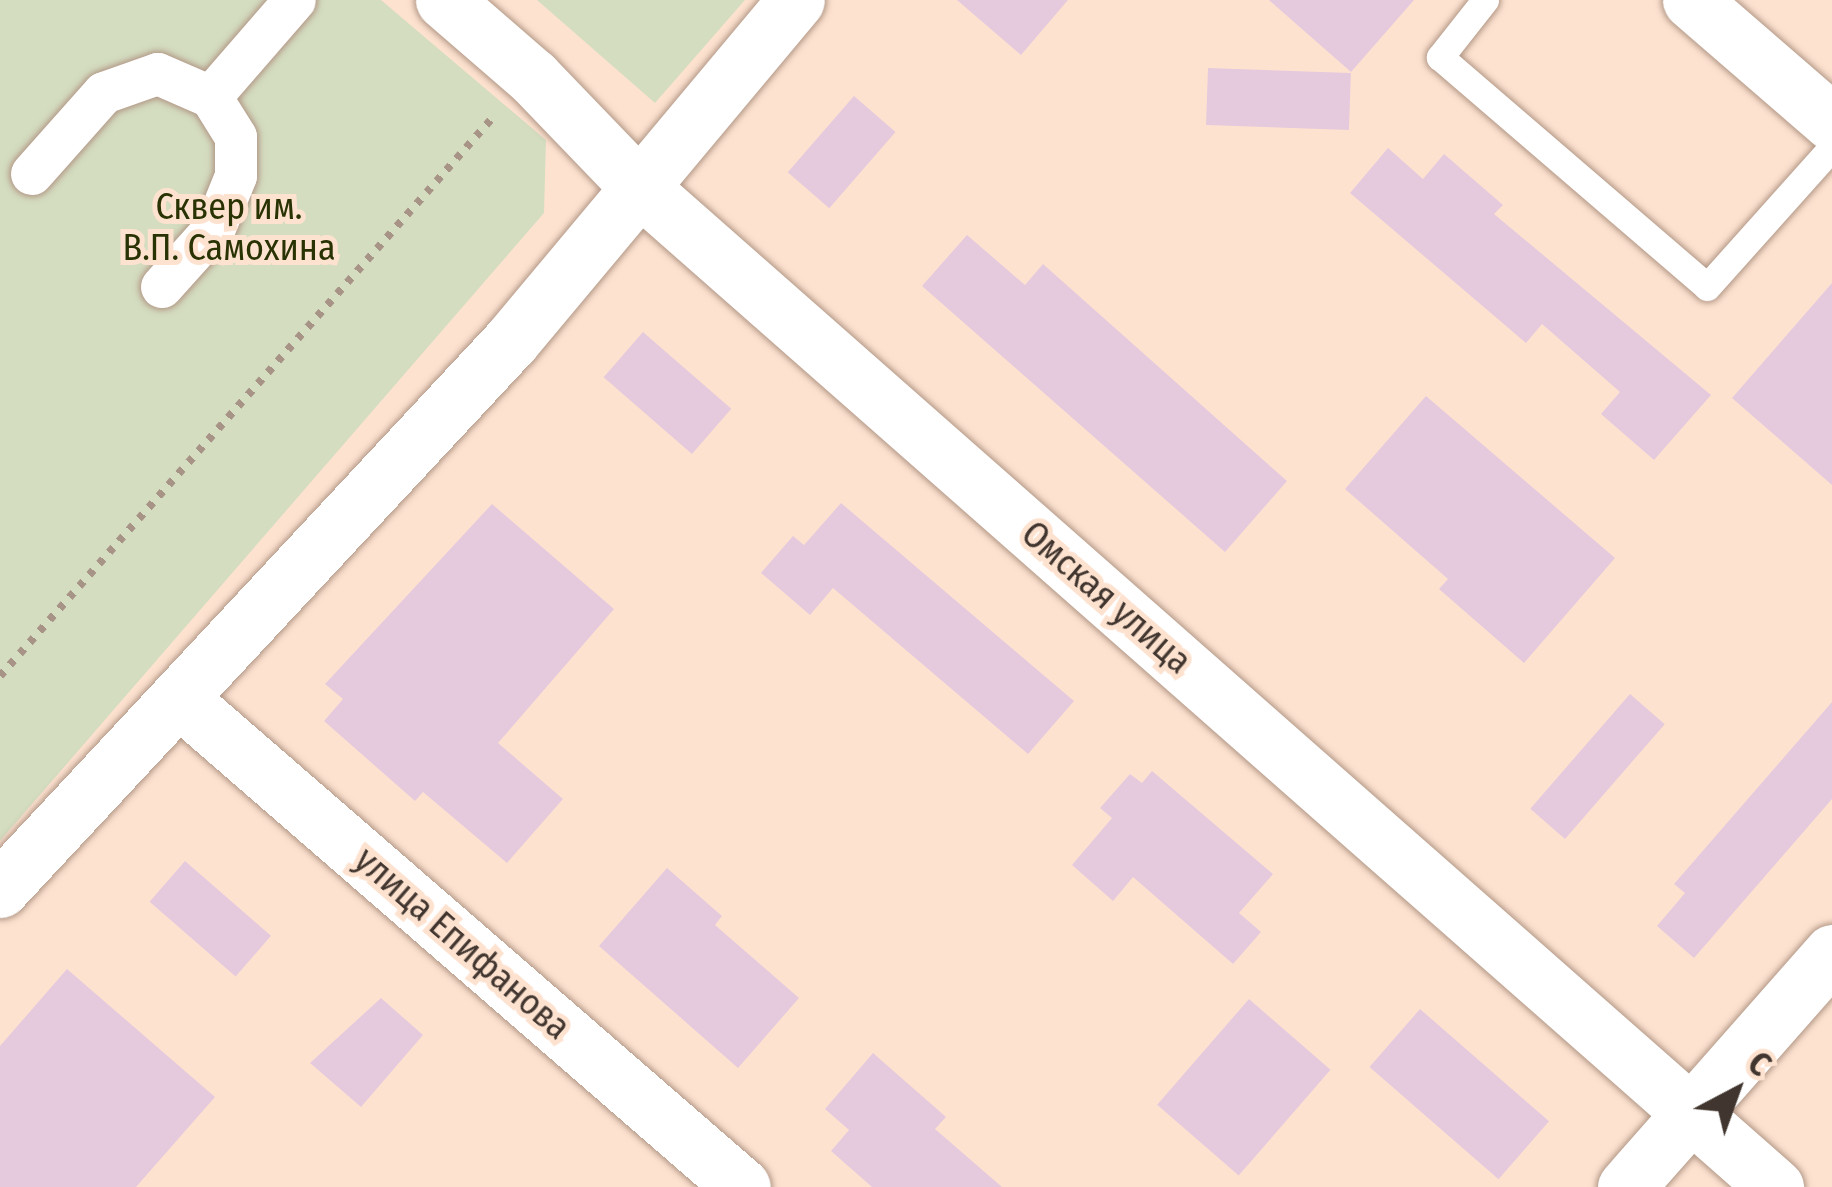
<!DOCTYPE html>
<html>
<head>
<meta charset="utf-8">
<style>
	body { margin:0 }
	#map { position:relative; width:1832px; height:1187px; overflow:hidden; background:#fee2d0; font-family:"Fira Sans Condensed",sans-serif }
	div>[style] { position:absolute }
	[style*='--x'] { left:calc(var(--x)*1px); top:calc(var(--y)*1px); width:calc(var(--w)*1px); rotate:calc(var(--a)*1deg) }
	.green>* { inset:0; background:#d4ddc0 }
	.building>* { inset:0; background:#e5cadd; transform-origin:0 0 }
	.path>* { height:8px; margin-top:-4px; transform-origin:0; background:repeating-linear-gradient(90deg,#a89487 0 6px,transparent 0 15px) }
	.roads { filter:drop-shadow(0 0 3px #b29887) drop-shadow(0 0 3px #b29887) }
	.service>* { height:27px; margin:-13.5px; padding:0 13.5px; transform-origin:13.5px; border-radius:13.5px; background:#fff }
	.pedestrian>* { height:42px; margin:-21px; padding:0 21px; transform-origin:21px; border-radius:21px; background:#fff }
	.minor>* { height:57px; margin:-28.5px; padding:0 28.5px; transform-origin:28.5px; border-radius:28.5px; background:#fff }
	span { translate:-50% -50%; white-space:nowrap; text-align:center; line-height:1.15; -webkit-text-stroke:10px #fee2d0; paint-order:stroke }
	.park-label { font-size:36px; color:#283202 }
	.street-label { font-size:36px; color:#41362f }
	.north { position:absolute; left:1676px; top:1031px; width:120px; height:120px; -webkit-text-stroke:9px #fee2d0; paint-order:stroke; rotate:41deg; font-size:33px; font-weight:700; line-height:48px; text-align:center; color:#41362f }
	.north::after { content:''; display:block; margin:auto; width:42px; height:54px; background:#41362f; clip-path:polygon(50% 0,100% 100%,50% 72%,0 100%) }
</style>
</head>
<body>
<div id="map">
	<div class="green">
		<i style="clip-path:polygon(0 0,381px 0,546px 140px,544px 213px,0 841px)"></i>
		<i style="clip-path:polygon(537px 0,745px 0,655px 103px)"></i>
	</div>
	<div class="building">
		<i style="clip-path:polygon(957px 0,1068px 0,1021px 55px)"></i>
		<i style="clip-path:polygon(1269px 0,1414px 0,1351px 72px)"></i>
		<i style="left:1208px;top:68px;width:143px;height:57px;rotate:2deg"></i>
		<i style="left:854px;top:96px;width:55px;height:101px;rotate:41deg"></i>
		<i style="clip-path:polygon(1388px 148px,1423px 179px,1444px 154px,1503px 205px,1494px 214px,1711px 395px,1654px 460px,1601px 414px,1620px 392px,1542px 324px,1526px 343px,1350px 193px)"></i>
		<i style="clip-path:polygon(967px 235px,1025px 285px,1043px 264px,1287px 481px,1225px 552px,922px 286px)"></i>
		<i style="clip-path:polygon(1832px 283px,1832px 485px,1732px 398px)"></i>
		<i style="left:643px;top:332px;width:117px;height:60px;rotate:41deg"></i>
		<i style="clip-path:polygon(1426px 396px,1615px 558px,1524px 663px,1439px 589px,1448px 579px,1345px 489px)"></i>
		<i style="clip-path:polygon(841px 503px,1074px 701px,1028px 754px,833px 588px,810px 615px,761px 573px,793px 536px,804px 545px)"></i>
		<i style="clip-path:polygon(492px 504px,614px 609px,498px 743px,563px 799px,507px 863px,423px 792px,415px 801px,324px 721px,343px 699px,325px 684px)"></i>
		<i style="left:1630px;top:694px;width:46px;height:152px;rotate:41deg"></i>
		<i style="clip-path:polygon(1832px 702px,1832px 799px,1694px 958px,1657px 926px,1685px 893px,1674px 884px)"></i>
		<i style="clip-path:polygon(1152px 771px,1273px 874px,1239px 913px,1261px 932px,1233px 964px,1133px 877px,1113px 901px,1072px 865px,1112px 818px,1100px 808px,1130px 774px,1142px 783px)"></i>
		<i style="left:185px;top:861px;width:114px;height:54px;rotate:41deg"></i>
		<i style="clip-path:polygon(667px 868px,722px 916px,715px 925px,799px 998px,738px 1068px,599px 946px)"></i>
		<i style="clip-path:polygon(67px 969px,215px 1097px,136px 1187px,0 1187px,0 1046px)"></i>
		<i style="clip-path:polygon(381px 998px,423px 1035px,361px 1107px,310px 1063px)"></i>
		<i style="left:1249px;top:999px;width:108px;height:140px;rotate:41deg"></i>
		<i style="left:1420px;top:1009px;width:171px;height:77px;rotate:41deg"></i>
		<i style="clip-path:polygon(873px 1053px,946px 1117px,935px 1129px,1002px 1187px,872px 1187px,831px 1151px,849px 1130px,825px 1109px)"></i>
	</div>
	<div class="path">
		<i style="--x:0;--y:676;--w:748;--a:-48.58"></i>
	</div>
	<div class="roads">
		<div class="service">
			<i style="--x:1485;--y:0;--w:73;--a:128.3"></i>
			<i style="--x:1440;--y:57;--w:352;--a:40.7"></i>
			<i style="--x:1707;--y:287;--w:188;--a:-48.2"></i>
		</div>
		<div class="pedestrian">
			<i style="--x:32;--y:174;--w:108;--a:-48.4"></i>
			<i style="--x:104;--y:93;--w:57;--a:-19.4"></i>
			<i style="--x:158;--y:74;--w:58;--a:23.5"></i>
			<i style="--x:211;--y:97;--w:128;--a:-49.1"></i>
			<i style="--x:162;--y:287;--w:79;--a:-48.1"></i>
			<i style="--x:215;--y:228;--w:56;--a:-68"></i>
			<i style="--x:236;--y:176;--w:39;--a:-90"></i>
			<i style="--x:236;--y:137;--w:47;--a:-122"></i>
		</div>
		<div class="minor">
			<i style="--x:444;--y:0;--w:118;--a:40.9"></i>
			<i style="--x:533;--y:77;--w:149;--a:46.1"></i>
			<i style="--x:636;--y:184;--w:1518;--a:41.37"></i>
			<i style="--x:1691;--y:0;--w:186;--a:40.9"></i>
			<i style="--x:182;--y:701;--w:741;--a:40.95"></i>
			<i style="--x:0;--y:889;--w:749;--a:-47"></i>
			<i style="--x:511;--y:341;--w:444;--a:-50.1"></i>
			<i style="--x:1626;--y:1187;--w:312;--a:-48.6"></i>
		</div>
	</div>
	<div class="park-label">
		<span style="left:229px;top:228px">Сквер им.<br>В.П. Самохина</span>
	</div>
	<div class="street-label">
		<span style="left:1106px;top:598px;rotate:41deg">Омская улица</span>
		<span style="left:462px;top:944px;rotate:41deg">улица Епифанова</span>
	</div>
	<div class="north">С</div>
</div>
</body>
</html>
